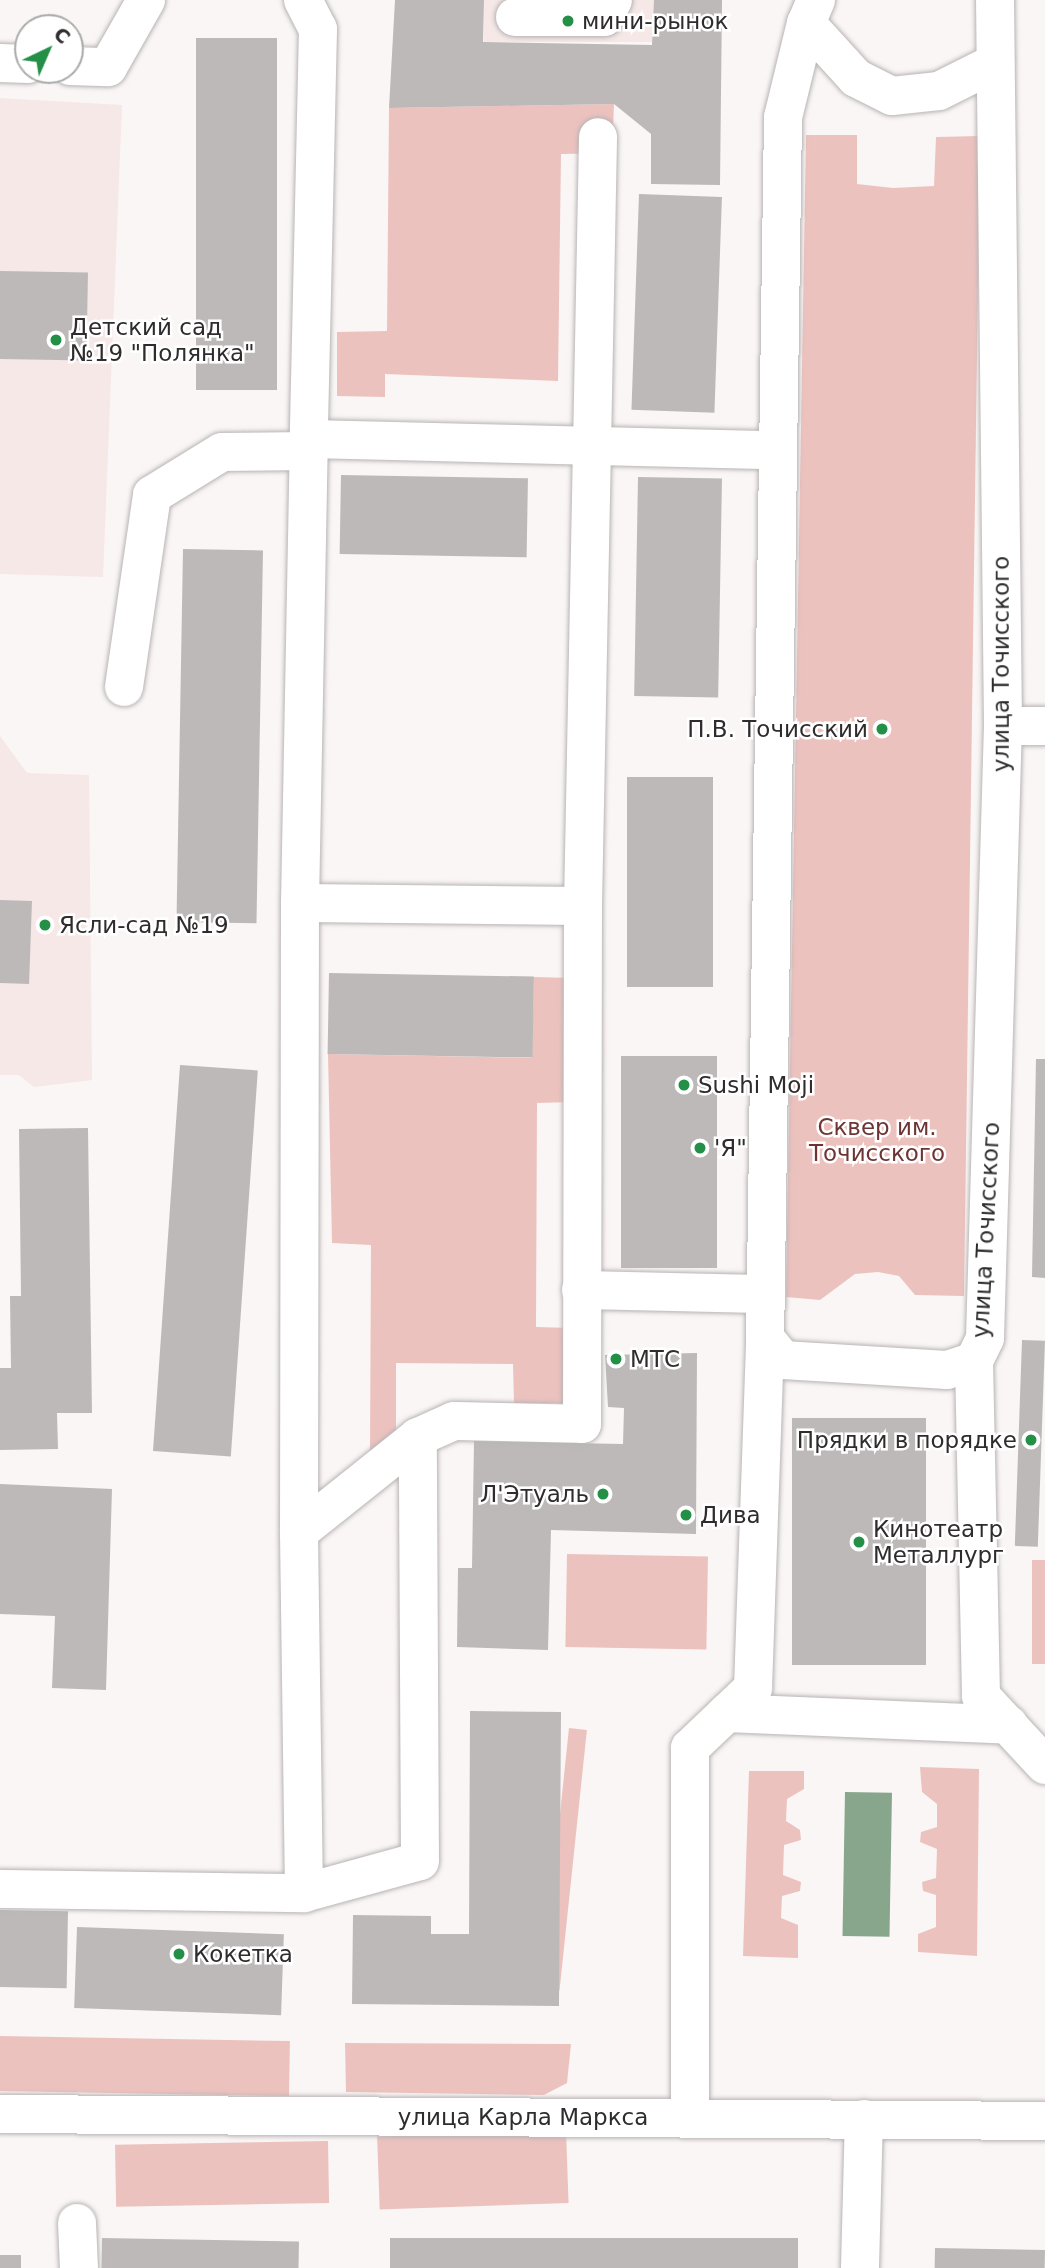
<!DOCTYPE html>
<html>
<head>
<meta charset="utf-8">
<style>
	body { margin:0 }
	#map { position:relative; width:1045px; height:2268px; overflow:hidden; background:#faf6f5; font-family:"DejaVu Sans",sans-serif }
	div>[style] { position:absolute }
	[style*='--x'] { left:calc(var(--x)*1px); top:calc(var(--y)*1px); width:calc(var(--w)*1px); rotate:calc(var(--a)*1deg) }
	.built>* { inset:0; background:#f5e8e7; transform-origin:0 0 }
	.green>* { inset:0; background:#ecc2bf; transform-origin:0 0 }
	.water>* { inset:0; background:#87a68c; transform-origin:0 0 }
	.building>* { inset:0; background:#bdb9b9; transform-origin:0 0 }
	.roads { filter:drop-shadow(0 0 2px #b8b4b4) drop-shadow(0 0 2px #b8b4b4) }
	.minor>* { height:38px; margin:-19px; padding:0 19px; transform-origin:19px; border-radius:19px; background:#fff }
	.dots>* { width:19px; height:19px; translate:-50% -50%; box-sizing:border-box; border:4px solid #fff; border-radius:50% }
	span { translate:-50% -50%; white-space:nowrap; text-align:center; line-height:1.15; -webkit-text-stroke:5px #fff; paint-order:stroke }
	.poi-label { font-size:23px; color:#2e2c2c }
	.left { translate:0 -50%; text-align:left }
	.right { translate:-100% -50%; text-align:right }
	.street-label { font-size:23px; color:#2e2c2c }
	.park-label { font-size:23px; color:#6d3433 }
	.north { position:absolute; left:14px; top:14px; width:70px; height:70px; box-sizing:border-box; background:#fff; border:2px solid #ababab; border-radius:50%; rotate:44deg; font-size:19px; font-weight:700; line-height:28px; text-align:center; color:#2e2c2c }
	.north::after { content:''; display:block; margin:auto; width:24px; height:32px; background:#238f47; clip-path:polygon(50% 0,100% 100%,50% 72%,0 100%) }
</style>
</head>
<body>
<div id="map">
	<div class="built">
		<i style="left:484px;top:0;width:170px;height:42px"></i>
		<i style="clip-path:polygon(0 98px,122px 105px,103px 577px,0 574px)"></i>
		<i style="clip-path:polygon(0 736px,27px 773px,89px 775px,92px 1080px,34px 1087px,19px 1075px,0 1075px)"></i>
	</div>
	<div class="green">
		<i style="clip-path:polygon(614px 104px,612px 153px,561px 154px,558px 381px,385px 374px,385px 397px,337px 396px,337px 332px,387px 331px,389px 108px)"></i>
		<i style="clip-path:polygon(806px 135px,857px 135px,857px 184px,893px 188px,934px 186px,936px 137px,980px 136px,964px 1296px,915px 1295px,899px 1276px,878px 1272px,855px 1274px,820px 1300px,786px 1297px)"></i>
		<i style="clip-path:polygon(534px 977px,573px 978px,572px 1102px,537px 1103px,536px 1327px,572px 1328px,572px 1403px,514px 1403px,513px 1364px,396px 1363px,396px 1440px,370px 1455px,371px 1245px,332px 1243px,328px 1054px,532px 1058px)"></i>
		<i style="left:567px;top:1554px;width:141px;height:93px;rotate:1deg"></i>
		<i style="left:1032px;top:1560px;width:13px;height:104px"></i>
		<i style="left:569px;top:1728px;width:18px;height:262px;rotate:6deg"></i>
		<i style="clip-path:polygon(920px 1767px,979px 1769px,977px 1956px,918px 1952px,918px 1934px,936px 1927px,936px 1895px,923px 1891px,922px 1882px,936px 1878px,937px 1849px,920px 1842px,921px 1832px,937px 1827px,937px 1804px,922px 1792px)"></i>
		<i style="clip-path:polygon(749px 1771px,804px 1771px,804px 1789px,787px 1799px,786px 1821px,800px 1830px,801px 1840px,784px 1845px,783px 1875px,801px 1882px,800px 1891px,782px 1896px,781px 1918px,798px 1925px,798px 1958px,743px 1956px)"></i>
		<i style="left:0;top:2036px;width:290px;height:55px;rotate:1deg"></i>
		<i style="clip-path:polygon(345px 2043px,571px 2044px,567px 2083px,544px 2095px,346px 2092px)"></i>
		<i style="left:566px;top:2130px;width:73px;height:189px;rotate:88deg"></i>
		<i style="left:328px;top:2141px;width:62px;height:213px;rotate:89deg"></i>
	</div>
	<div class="water">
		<i style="left:845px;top:1792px;width:47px;height:144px;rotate:1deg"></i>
	</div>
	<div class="building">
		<i style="clip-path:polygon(395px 0,484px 0,483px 42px,652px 45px,654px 0,722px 0,720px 185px,651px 184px,651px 134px,614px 104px,389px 108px)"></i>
		<i style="left:277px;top:38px;width:352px;height:81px;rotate:90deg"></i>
		<i style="left:639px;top:194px;width:83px;height:216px;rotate:2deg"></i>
		<i style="left:0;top:271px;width:88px;height:88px;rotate:1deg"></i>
		<i style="left:341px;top:475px;width:187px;height:79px;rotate:1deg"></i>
		<i style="left:638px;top:477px;width:84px;height:219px;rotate:1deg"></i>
		<i style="left:183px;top:549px;width:80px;height:373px;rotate:1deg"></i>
		<i style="left:627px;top:777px;width:86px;height:210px"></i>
		<i style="left:0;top:900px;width:32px;height:83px;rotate:2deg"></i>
		<i style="left:329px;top:973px;width:205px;height:81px;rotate:1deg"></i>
		<i style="left:621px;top:1056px;width:96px;height:212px"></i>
		<i style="clip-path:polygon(1036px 1059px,1045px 1059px,1045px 1278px,1032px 1277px)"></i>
		<i style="left:180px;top:1065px;width:78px;height:387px;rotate:4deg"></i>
		<i style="clip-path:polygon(88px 1128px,92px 1413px,57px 1413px,58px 1449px,0 1450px,0 1368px,11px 1368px,10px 1296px,21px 1296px,19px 1129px)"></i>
		<i style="left:1022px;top:1340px;width:23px;height:206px;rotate:2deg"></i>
		<i style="clip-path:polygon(697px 1353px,696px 1534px,551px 1530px,548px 1650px,457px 1647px,458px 1568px,472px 1568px,474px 1441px,623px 1444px,624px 1408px,608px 1407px,605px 1355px)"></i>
		<i style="left:792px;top:1418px;width:134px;height:247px"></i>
		<i style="clip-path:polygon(0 1484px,112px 1489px,106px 1690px,52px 1688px,55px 1616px,0 1614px)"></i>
		<i style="clip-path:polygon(470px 1711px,561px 1712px,559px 2006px,352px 2004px,353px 1915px,431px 1916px,431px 1934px,469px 1934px)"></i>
		<i style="left:0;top:1910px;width:68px;height:77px;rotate:1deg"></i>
		<i style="left:77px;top:1927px;width:207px;height:81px;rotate:2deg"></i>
		<i style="left:102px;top:2238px;width:197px;height:30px;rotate:1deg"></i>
		<i style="left:390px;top:2238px;width:408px;height:30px"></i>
		<i style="left:935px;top:2248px;width:110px;height:20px;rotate:1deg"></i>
		<i style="left:0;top:2255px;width:21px;height:13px"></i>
	</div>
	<div class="roads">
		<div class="minor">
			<i style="--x:303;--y:0;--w:33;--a:63"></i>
			<i style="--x:318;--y:29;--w:410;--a:91.3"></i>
			<i style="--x:309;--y:439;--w:465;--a:1.4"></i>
			<i style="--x:816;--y:0;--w:25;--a:113"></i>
			<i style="--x:806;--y:23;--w:97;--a:103.7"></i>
			<i style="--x:783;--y:117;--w:1221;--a:90.84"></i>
			<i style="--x:765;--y:1338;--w:28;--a:51"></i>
			<i style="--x:783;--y:1360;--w:164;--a:3.5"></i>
			<i style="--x:947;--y:1370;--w:28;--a:-18"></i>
			<i style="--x:974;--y:1361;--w:25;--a:-64"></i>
			<i style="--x:985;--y:1338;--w:612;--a:-88.32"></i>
			<i style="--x:1003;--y:726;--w:726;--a:-90.63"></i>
			<i style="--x:515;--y:17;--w:89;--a:0"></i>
			<i style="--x:604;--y:17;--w:19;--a:-62"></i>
			<i style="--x:806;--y:23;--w:74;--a:47.7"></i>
			<i style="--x:856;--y:78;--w:40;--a:26.6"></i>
			<i style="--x:892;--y:96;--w:47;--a:-6.1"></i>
			<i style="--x:939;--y:91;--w:63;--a:-26.6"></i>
			<i style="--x:0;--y:63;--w:28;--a:2"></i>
			<i style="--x:70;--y:66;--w:38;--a:2"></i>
			<i style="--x:108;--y:67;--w:77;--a:-60.4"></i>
			<i style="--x:124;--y:687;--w:194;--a:-81.7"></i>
			<i style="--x:152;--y:495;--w:82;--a:-31.6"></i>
			<i style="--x:222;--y:452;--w:87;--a:-0.7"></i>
			<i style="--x:1003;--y:726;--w:42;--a:0"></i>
			<i style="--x:300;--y:903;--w:283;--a:0.6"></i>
			<i style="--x:581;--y:1290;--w:182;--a:1.3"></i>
			<i style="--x:974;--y:1361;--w:335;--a:88.8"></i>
			<i style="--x:981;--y:1696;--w:94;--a:47.2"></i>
			<i style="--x:299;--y:1532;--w:629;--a:-89.91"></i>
			<i style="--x:300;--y:903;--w:464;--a:-88.9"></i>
			<i style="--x:727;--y:1713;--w:282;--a:2.4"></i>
			<i style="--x:0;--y:1889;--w:304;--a:0.8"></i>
			<i style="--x:304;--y:1893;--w:361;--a:-90.8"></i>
			<i style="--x:299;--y:1532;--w:152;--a:-38.6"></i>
			<i style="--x:418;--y:1437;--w:39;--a:-24"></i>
			<i style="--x:454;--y:1421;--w:128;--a:1.3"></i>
			<i style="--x:582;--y:1424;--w:518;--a:-89.89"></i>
			<i style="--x:583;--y:906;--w:769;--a:-88.88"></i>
			<i style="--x:304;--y:1893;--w:120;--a:-15.4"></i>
			<i style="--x:420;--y:1861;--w:424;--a:-90.3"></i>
			<i style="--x:0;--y:2114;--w:1045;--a:0.38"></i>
			<i style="--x:690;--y:2118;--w:370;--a:-90"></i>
			<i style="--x:690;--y:1748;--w:87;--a:-43.6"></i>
			<i style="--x:753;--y:1688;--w:350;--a:-88"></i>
			<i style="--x:77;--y:2223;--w:45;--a:87.5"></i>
			<i style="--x:860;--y:2268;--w:149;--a:-88.5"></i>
		</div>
	</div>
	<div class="dots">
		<i style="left:568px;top:21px;background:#238f47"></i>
		<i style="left:56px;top:340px;background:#238f47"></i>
		<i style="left:882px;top:729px;background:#238f47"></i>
		<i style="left:45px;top:925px;background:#238f47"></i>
		<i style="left:684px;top:1085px;background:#238f47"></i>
		<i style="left:700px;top:1148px;background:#238f47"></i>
		<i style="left:616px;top:1359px;background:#238f47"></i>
		<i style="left:1031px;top:1440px;background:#238f47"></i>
		<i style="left:603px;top:1494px;background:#238f47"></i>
		<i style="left:686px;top:1515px;background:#238f47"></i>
		<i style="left:859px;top:1542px;background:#238f47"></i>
		<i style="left:179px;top:1954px;background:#238f47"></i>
	</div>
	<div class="poi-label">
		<span class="left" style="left:582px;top:21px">мини-рынок</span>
		<span class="left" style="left:70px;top:340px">Детский сад<br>№19 "Полянка"</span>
		<span class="right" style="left:868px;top:729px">П.В. Точисский</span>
		<span class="left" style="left:59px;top:925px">Ясли-сад №19</span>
		<span class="left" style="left:698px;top:1085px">Sushi Moji</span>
		<span class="left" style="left:714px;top:1148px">'Я"</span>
		<span class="left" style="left:630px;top:1359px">МТС</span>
		<span class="right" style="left:1017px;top:1440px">Прядки в порядке</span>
		<span class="right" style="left:589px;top:1494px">Л'Этуаль</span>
		<span class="left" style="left:700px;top:1515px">Дива</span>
		<span class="left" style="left:873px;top:1542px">Кинотеатр<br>Металлург</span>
		<span class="left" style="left:193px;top:1954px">Кокетка</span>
	</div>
	<div class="street-label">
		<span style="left:1001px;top:664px;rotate:-90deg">улица Точисского</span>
		<span style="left:986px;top:1230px;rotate:-87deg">улица Точисского</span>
		<span style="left:523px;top:2117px">улица Карла Маркса</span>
	</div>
	<div class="park-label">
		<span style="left:877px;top:1140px">Сквер им.<br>Точисского</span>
	</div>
	<div class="north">С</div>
</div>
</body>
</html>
